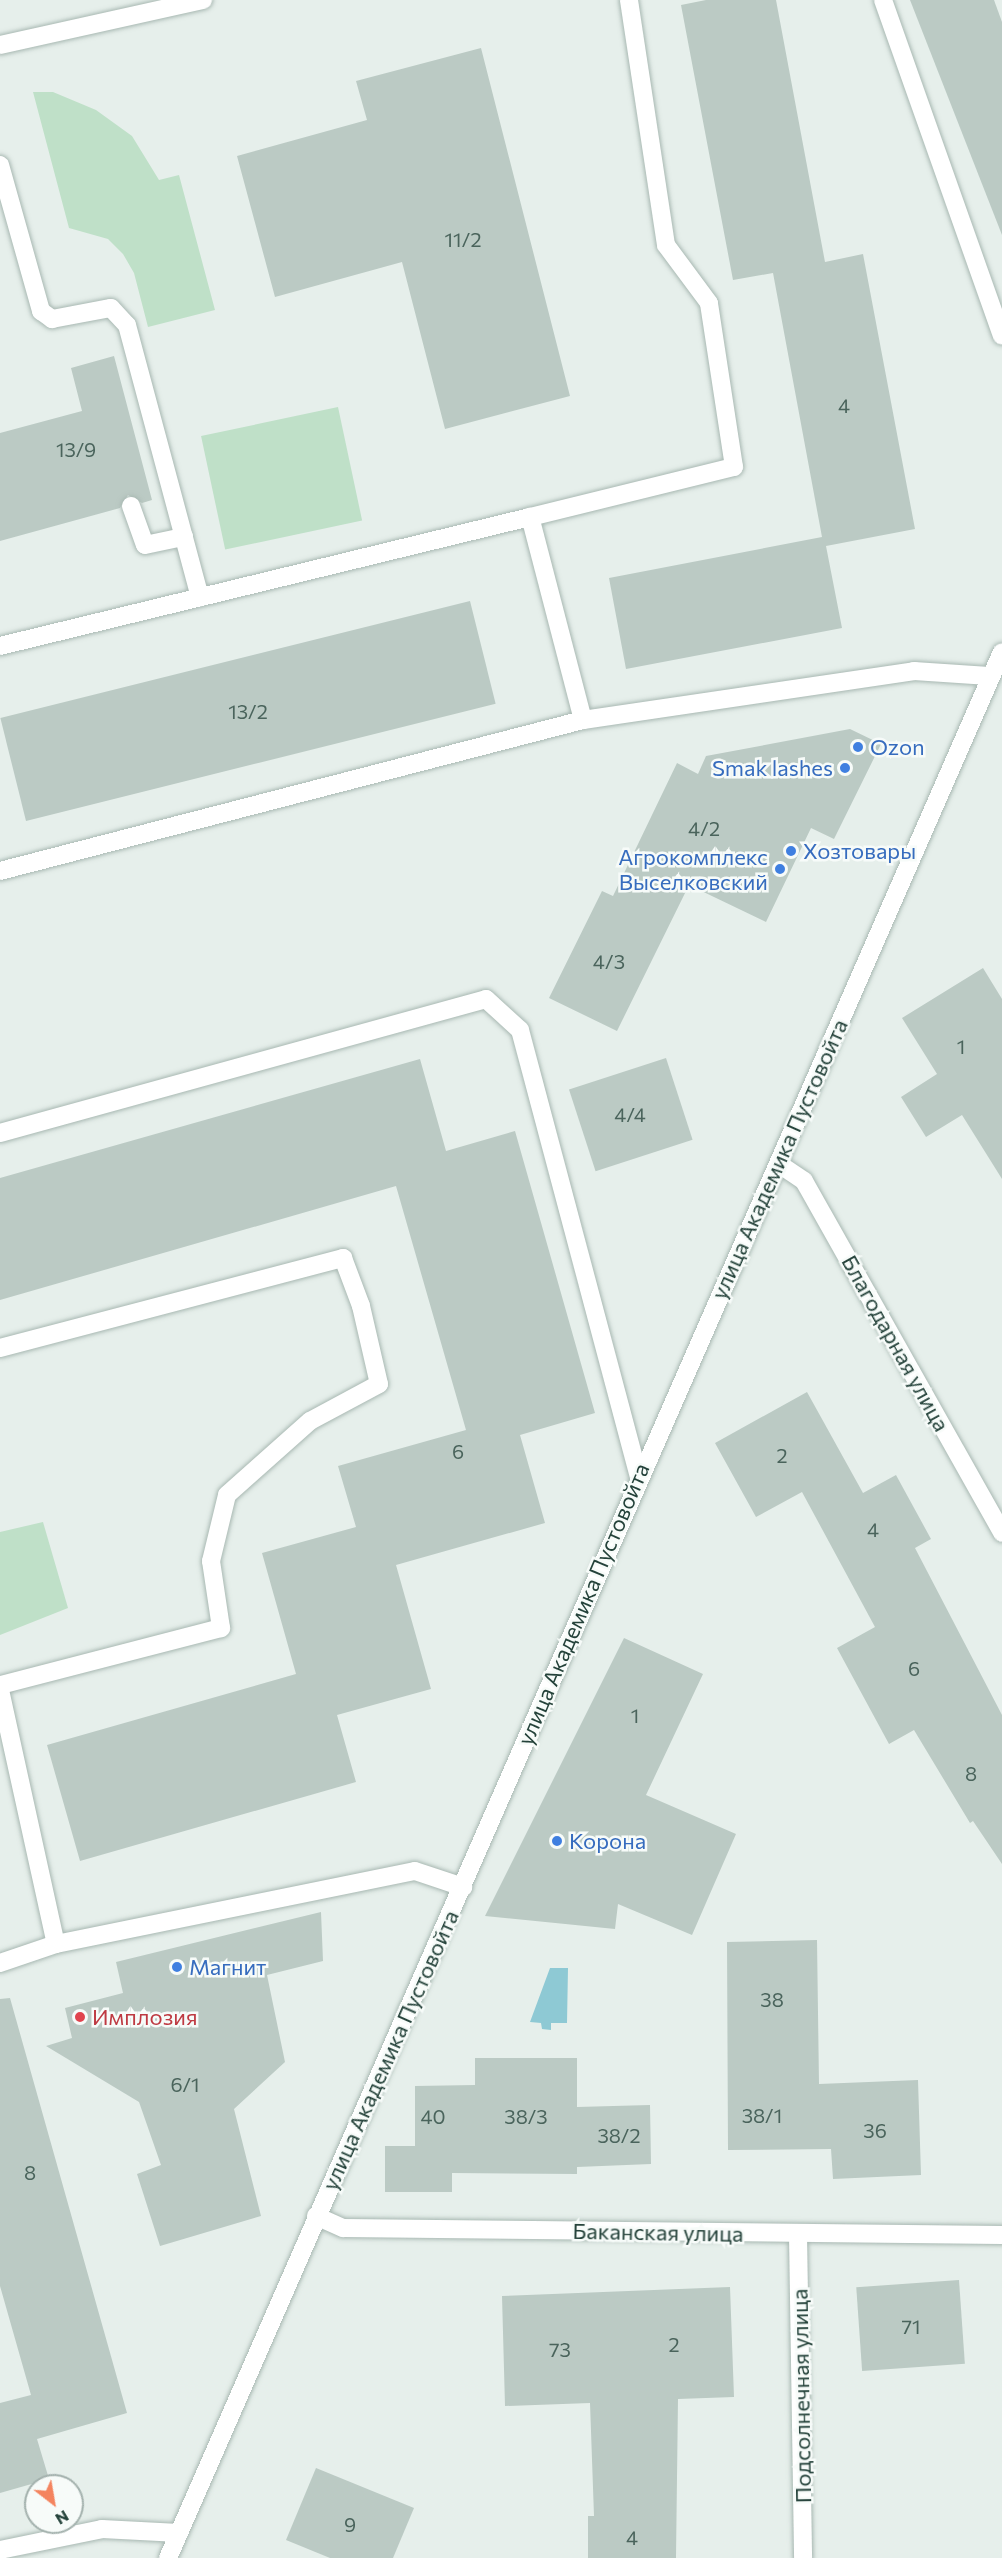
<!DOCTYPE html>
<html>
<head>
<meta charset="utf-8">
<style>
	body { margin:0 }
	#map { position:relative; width:1002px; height:2558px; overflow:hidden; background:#e6efeb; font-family:Commissioner,sans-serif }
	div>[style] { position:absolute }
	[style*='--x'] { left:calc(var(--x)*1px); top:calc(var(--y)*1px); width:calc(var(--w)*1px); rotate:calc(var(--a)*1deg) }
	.green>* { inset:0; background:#bfe0c8; transform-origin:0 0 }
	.water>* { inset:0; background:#8ec9d4 }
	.building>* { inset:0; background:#bbcac4; transform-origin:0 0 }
	.roads { filter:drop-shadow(0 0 2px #a8b8b2) drop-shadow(0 0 2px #a8b8b2) }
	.minor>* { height:18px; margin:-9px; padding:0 9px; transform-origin:9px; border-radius:9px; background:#fff }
	.dots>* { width:16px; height:16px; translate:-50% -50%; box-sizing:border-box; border:3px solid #f7fbf9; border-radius:50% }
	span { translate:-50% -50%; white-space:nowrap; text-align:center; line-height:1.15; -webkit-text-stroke:5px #f7fbf9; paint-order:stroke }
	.number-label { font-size:20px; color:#4a645c }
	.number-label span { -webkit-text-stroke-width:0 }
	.shop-label { font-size:22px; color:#366cbe }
	.left { translate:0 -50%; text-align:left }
	.right { translate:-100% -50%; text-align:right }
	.street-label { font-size:22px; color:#24423a }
	.health-label { font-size:22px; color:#be3a42 }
	.north { position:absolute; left:24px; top:2474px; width:60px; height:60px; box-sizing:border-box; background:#f7fbf9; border:2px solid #a3b1ad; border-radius:50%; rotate:149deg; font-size:16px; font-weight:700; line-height:24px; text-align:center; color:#24423a }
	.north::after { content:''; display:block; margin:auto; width:21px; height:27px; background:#f4845f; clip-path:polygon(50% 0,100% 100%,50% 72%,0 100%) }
</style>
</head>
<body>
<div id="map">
	<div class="green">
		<i style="clip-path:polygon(33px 92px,53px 92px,96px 110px,132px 136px,159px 180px,179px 175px,215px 310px,148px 327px,134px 273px,123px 254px,108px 239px,69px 228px)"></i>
		<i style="left:338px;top:407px;width:116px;height:140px;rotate:78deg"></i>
		<i style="clip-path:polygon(43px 1522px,68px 1608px,0 1635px,0 1532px)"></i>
	</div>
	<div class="water">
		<i style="clip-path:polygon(550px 1968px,568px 1968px,567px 2023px,551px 2023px,551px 2030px,542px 2029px,541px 2023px,530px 2022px)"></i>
	</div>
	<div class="building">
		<i style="clip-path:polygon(706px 0,776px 0,825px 262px,863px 254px,915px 529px,826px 546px,842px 628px,626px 669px,609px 578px,822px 537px,773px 273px,733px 280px,681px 5px)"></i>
		<i style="clip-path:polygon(910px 0,994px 0,1002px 22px,1002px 235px)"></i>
		<i style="clip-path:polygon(481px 48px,570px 396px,445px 429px,402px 262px,275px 297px,237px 156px,367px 120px,356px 81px)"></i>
		<i style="clip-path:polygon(114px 356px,152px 500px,142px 503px,128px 495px,120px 508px,0 541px,0 433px,82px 411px,71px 368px)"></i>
		<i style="left:470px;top:601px;width:106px;height:484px;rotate:76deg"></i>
		<i style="clip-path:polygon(850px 729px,881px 744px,834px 839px,811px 828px,766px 922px,689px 885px,617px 1031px,549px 998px,602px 891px,613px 896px,677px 763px,698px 774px,706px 756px)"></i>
		<i style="clip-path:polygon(983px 968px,1002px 999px,1002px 1179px,962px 1115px,926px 1137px,901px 1097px,937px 1074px,902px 1018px)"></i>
		<i style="left:666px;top:1058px;width:86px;height:102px;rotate:72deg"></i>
		<i style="clip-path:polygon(420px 1059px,446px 1151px,515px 1131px,595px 1413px,520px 1435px,545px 1523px,396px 1565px,431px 1689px,337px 1715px,356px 1782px,80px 1861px,47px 1745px,296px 1674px,262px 1553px,356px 1527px,338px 1466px,466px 1430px,396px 1186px,0 1300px,0 1178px)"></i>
		<i style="clip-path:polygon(807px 1392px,863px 1493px,896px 1475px,931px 1539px,915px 1548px,1002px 1715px,1002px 1864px,973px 1821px,970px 1823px,914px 1730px,889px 1744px,837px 1648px,875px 1627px,802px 1492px,756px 1517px,715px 1443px)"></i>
		<i style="clip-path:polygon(624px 1638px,703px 1674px,646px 1795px,736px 1834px,692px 1935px,618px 1904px,615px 1929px,485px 1916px)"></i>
		<i style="clip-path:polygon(321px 1912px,323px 1961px,267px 1975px,285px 2062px,234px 2109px,261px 2216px,160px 2246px,137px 2174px,161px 2165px,139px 2102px,46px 2046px,72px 2038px,65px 2008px,123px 1993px,116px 1962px)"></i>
		<i style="clip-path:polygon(817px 1940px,819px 2084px,918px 2080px,921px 2175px,833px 2179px,831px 2149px,728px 2150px,727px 1942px)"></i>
		<i style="clip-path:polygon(10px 1998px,127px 2413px,37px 2439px,49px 2479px,0 2493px,0 2403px,31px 2395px,0 2286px,0 1999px)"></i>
		<i style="clip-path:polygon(475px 2058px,577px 2058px,577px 2107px,650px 2105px,651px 2164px,577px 2167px,577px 2174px,452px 2173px,452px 2192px,385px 2192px,385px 2146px,415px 2146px,415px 2086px,475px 2085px)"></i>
		<i style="left:959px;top:2280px;width:84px;height:103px;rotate:86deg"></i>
		<i style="clip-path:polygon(730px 2287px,734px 2397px,678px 2399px,676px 2558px,588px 2558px,588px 2516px,594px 2516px,590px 2403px,505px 2406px,502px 2296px)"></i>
		<i style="clip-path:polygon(316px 2468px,414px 2508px,393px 2558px,330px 2558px,286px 2540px)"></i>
	</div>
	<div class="roads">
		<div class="minor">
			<i style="--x:883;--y:0;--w:356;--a:70.5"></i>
			<i style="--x:0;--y:45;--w:208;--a:-12.5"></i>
			<i style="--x:0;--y:165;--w:152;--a:74.3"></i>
			<i style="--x:41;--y:311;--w:14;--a:36"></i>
			<i style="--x:52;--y:319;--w:60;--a:-10.6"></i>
			<i style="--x:111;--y:308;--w:23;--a:47"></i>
			<i style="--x:127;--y:325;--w:282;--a:75"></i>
			<i style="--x:131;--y:506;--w:41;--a:70.3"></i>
			<i style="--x:145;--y:545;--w:40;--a:-12"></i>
			<i style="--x:0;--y:646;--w:545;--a:-13.68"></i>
			<i style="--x:583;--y:720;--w:210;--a:-104.6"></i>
			<i style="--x:530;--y:517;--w:210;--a:-13.8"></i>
			<i style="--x:734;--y:467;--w:166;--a:-98.7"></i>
			<i style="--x:709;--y:303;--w:72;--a:-126.6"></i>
			<i style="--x:666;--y:245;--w:248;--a:-98.6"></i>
			<i style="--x:0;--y:871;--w:602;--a:-14.52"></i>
			<i style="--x:583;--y:720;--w:335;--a:-8.4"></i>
			<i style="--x:914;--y:671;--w:75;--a:3.8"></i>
			<i style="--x:0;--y:1133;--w:504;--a:-15.41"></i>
			<i style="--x:486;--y:999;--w:46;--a:42.4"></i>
			<i style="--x:520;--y:1030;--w:460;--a:75.1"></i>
			<i style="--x:779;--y:1164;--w:30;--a:34"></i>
			<i style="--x:804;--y:1181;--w:404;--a:60.6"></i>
			<i style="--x:0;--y:1348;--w:355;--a:-14.7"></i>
			<i style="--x:343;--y:1258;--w:51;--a:69.4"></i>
			<i style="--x:361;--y:1306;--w:80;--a:77"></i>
			<i style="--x:379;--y:1384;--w:78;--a:151.8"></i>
			<i style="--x:310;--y:1421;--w:111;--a:138.3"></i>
			<i style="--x:227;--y:1495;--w:68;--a:103.6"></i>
			<i style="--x:211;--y:1561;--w:68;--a:81.5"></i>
			<i style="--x:221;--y:1628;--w:228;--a:165.5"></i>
			<i style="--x:0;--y:1690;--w:260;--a:77.6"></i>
			<i style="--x:0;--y:1963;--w:59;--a:-18.7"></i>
			<i style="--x:56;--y:1944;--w:366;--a:-11.5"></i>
			<i style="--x:415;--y:1871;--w:51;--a:18.4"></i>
			<i style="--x:316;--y:2216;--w:30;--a:24"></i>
			<i style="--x:343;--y:2228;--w:659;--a:0.61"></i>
			<i style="--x:798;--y:2234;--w:324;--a:89.1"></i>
			<i style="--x:0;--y:2550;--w:104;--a:-11.6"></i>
			<i style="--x:102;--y:2529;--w:77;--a:3"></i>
			<i style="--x:168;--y:2558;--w:2080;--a:-66.37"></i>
		</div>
	</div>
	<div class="dots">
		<i style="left:858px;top:747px;background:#3f7fe0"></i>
		<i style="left:845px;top:768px;background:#3f7fe0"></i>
		<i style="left:791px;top:851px;background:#3f7fe0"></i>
		<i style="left:780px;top:869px;background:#3f7fe0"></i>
		<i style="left:557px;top:1841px;background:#3f7fe0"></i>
		<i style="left:177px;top:1967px;background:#3f7fe0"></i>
		<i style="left:80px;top:2017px;background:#e0444e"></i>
	</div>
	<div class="number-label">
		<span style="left:463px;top:239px">11/2</span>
		<span style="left:844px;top:405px">4</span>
		<span style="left:76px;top:449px">13/9</span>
		<span style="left:248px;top:711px">13/2</span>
		<span style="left:704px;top:828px">4/2</span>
		<span style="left:609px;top:961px">4/3</span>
		<span style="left:961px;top:1046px">1</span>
		<span style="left:630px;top:1114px">4/4</span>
		<span style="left:458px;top:1451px">6</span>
		<span style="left:782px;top:1455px">2</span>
		<span style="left:873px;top:1529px">4</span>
		<span style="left:914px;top:1668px">6</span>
		<span style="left:635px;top:1715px">1</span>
		<span style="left:971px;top:1773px">8</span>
		<span style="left:772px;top:1999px">38</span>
		<span style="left:185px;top:2084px">6/1</span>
		<span style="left:762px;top:2115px">38/1</span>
		<span style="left:433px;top:2116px">40</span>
		<span style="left:526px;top:2116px">38/3</span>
		<span style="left:875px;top:2130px">36</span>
		<span style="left:619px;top:2135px">38/2</span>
		<span style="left:30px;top:2172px">8</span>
		<span style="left:911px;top:2326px">71</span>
		<span style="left:674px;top:2344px">2</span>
		<span style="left:560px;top:2349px">73</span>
		<span style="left:350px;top:2524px">9</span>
		<span style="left:632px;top:2537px">4</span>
	</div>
	<div class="shop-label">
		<span class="left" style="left:870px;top:747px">Ozon</span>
		<span class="right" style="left:833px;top:768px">Smak lashes</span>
		<span class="left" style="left:803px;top:851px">Хозтовары</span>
		<span class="right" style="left:768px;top:869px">Агрокомплекс<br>Выселковский</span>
		<span class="left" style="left:569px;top:1841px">Корона</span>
		<span class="left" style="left:189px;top:1967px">Магнит</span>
	</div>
	<div class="street-label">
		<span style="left:779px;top:1159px;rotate:-66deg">улица Академика Пустовойта</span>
		<span style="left:896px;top:1343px;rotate:61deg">Благодарная улица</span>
		<span style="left:583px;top:1604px;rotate:-67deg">улица Академика Пустовойта</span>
		<span style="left:390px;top:2050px;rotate:-66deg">улица Академика Пустовойта</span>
		<span style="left:658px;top:2232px;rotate:1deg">Баканская улица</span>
		<span style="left:801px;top:2396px;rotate:-91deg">Подсолнечная улица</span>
	</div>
	<div class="health-label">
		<span class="left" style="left:92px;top:2017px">Имплозия</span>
	</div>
	<div class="north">N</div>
</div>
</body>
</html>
